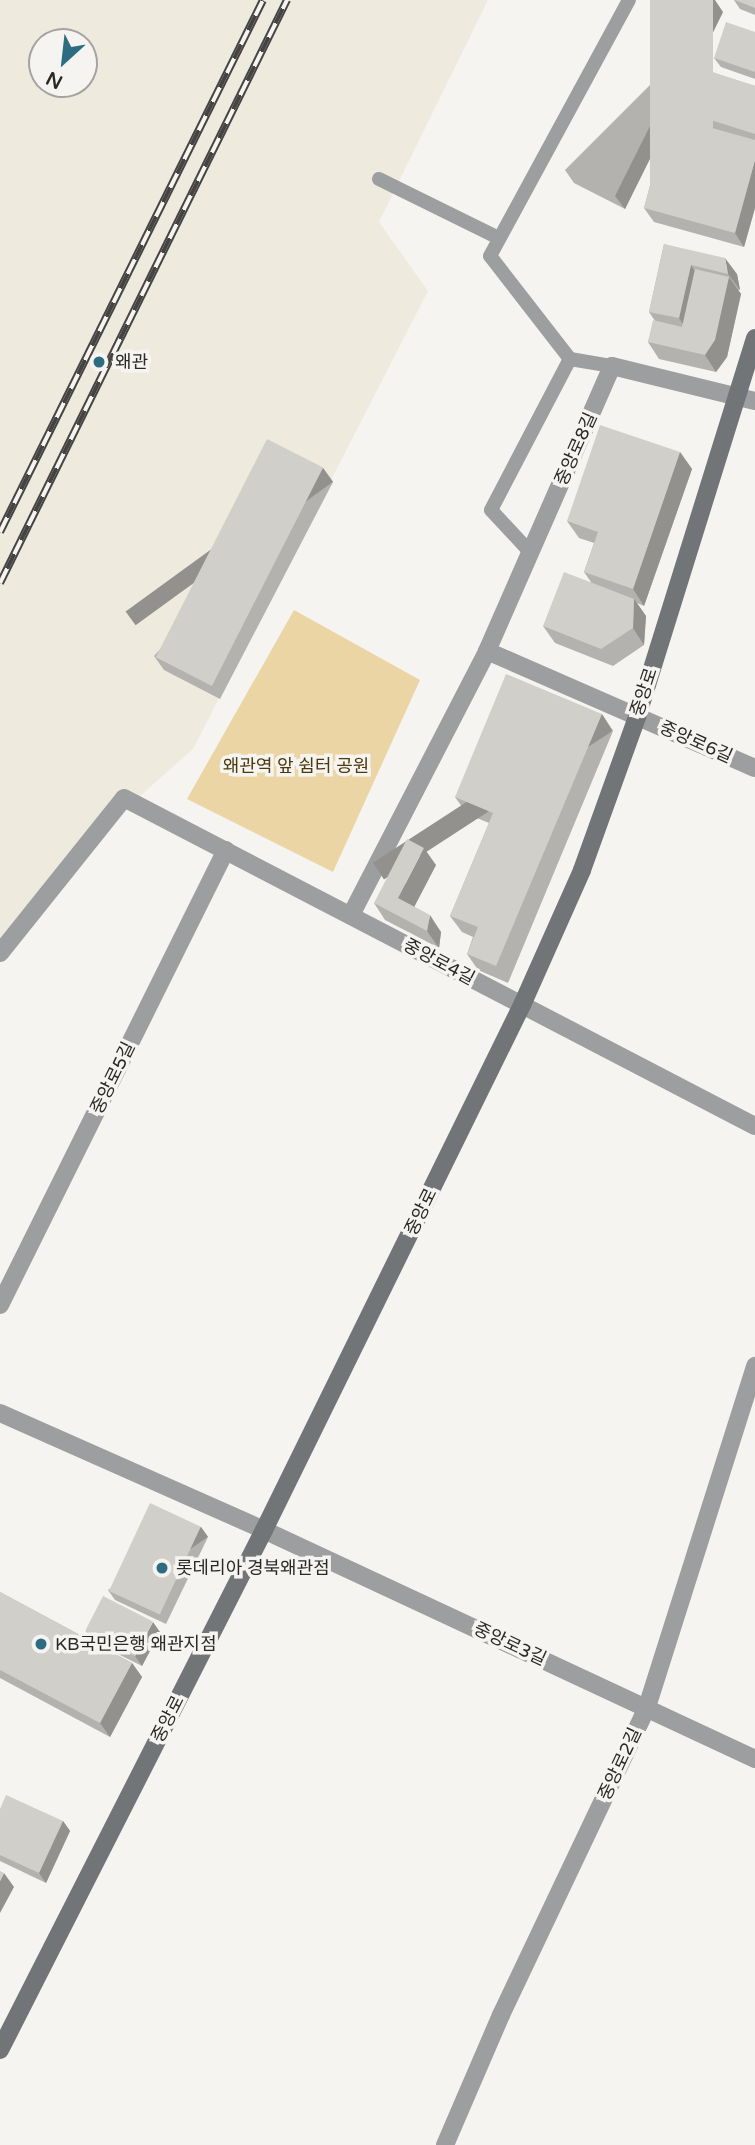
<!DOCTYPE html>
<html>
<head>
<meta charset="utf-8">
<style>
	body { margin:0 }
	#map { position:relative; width:755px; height:2145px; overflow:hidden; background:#f6f4f0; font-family:"Varela Round","Noto Sans KR",sans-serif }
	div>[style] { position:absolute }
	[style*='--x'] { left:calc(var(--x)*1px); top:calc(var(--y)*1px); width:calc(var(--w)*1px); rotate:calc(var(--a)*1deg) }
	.built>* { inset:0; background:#efeade }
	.green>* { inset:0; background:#ecd5a5 }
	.lane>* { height:14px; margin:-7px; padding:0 7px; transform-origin:7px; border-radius:7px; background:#9c9e9f }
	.street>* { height:18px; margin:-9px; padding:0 9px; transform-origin:9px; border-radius:9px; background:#9c9e9f }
	.secondary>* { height:18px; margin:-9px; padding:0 9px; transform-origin:9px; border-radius:9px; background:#727577 }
	.rail>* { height:8px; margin-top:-4px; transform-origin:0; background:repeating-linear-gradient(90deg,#f6f4f0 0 16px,#454442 0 32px); box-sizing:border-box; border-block:2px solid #454442 }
	.wall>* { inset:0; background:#b4b2ae }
	.shaded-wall>* { inset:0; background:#92918d; transform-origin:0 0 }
	.building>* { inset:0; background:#d1cfca; transform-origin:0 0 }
	.dots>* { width:19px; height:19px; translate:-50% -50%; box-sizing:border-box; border:4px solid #f6f4f0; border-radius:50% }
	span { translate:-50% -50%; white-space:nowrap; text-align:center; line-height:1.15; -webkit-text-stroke:7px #f6f4f0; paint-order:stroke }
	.poi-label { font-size:18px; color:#2a2927 }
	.left { translate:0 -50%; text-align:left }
	.street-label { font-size:18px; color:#2a2927 }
	.park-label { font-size:18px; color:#4c390d }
	.north { position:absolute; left:28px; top:28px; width:70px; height:70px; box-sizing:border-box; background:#f6f4f0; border:2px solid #a4a3a0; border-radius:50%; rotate:207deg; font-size:19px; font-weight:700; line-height:28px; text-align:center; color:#2a2927 }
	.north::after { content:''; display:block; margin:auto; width:24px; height:32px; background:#2e6c82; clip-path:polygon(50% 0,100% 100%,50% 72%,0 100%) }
</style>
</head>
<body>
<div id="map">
	<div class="built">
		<i style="clip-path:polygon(evenodd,0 0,488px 0,379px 222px,428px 291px,193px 749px,61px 866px,0 951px,0 0,42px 42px,84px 42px,84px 84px,42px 84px,42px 42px)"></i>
	</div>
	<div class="green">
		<i style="clip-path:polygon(294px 610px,420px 680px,333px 872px,187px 799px)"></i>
	</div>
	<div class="lane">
		<i style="--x:379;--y:179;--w:134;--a:26.2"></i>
		<i style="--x:570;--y:359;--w:130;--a:-127.8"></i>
		<i style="--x:490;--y:256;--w:291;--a:-61.5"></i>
		<i style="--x:530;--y:552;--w:57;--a:-132.9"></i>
		<i style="--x:491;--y:510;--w:170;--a:-62.4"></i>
		<i style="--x:570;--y:359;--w:43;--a:9.5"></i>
	</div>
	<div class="street">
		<i style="--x:487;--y:651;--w:311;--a:-66.3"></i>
		<i style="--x:612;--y:366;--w:147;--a:13.8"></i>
		<i style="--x:351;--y:915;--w:297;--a:-62.7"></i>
		<i style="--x:487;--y:651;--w:292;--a:23.6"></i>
		<i style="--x:0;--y:953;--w:198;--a:-51.3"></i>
		<i style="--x:124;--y:798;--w:711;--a:27.47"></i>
		<i style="--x:0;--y:1305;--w:508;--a:-63.59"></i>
		<i style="--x:0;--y:1413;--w:289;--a:23.9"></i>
		<i style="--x:264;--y:1530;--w:542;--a:25"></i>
		<i style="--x:445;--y:2145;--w:142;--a:-66.7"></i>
		<i style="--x:501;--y:2015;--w:341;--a:-64.6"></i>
		<i style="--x:647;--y:1707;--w:358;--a:-72.4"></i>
	</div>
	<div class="secondary">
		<i style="--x:0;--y:2050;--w:583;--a:-63.08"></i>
		<i style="--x:264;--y:1530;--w:585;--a:-63.83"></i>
		<i style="--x:522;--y:1005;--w:148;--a:-66"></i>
		<i style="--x:582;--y:870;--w:163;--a:-70.2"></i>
		<i style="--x:637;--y:717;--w:397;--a:-72.7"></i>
	</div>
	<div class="rail">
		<i style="--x:0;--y:532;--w:593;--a:-63.69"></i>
		<i style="--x:0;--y:583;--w:650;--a:-63.79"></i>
	</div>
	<div class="wall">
		<i style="clip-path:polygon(734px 0,755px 0,755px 15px,740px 9px)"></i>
		<i style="clip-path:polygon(evenodd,723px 12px,696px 67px,755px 86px,755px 208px,744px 247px,654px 222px,644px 208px,666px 126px,625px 209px,574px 183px,565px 170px,723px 12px,688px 83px,679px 110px,686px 120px,671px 116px,688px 83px)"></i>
		<i style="clip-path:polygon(755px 32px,755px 79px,721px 67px,714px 58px)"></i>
		<i style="clip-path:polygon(664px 244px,737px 274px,740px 290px,738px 290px,741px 294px,727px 357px,716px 372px,659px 359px,648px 342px,655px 321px,649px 312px)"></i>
		<i style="clip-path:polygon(680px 452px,692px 469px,644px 606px,637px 603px,646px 616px,644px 645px,613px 666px,555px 643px,543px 626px,591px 582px,584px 572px,594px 543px,579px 538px,567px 521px)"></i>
		<i style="clip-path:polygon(323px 468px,333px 482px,220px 699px,164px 670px,154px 656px)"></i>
		<i style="clip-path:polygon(613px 731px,508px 983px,478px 970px,467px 954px,473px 937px,462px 932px,450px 916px,489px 823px,467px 814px,455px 797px)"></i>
		<i style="clip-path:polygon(436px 865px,414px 907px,441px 932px,439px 948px,385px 920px,374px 903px)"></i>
		<i style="clip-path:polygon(201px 1527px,208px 1537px,166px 1624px,115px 1600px,108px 1590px)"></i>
		<i style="clip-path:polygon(0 1592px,132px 1663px,142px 1677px,110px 1737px,0 1678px)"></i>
		<i style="clip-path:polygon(86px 1631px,160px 1632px,142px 1666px,92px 1641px)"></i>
		<i style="clip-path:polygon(0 1809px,63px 1821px,70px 1831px,46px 1883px,0 1861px)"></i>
	</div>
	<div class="shaded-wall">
		<i style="clip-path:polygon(713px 0,715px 0,723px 12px,625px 209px,615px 196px)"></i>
		<i style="clip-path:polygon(755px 160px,755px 208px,744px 247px,735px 233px)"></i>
		<i style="clip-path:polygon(725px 258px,737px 274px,740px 290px,728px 274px)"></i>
		<i style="clip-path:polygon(691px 265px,702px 282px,690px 335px,679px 318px)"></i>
		<i style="clip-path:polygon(729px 277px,741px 294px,727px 357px,716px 372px,705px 355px)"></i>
		<i style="clip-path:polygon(680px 452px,692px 469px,644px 606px,633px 589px)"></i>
		<i style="left:323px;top:468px;width:17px;height:244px;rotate:54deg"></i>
		<i style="clip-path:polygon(634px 599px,646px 616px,644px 645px,633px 628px)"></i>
		<i style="left:602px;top:714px;width:20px;height:273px;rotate:57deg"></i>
		<i style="clip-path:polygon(424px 848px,436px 865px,410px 915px,398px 898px)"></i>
		<i style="clip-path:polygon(430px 915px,441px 932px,439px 948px,427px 931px)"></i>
		<i style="left:201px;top:1527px;width:12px;height:97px;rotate:55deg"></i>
		<i style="clip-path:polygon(153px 1622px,160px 1632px,142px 1666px,135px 1656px)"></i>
		<i style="clip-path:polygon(132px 1663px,142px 1677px,110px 1737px,100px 1723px)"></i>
		<i style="clip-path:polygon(63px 1821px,70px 1831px,46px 1883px,39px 1873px)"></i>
		<i style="clip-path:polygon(4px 1873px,14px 1887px,0 1913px,0 1881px)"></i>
	</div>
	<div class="building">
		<i style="left:650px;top:0;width:63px;height:190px"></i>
		<i style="clip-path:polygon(735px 0,755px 0,755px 8px)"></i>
		<i style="clip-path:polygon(726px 22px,755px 32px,755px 72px,714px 58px)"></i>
		<i style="clip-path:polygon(693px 66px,755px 86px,755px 134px,679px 110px)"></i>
		<i style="clip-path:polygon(669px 116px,755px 140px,755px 160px,735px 233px,644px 208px)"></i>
		<i style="clip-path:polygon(664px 244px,725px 258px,728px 274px,691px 265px,679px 318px,649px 312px)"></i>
		<i style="clip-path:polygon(695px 269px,729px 277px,715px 340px,705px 355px,648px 342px,653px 320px,682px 327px)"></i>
		<i style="clip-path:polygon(600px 425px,680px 452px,633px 589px,584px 572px,598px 532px,567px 521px)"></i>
		<i style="left:267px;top:439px;width:63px;height:245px;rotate:27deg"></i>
		<i style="clip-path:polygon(564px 572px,634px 599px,633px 628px,601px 649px,543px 626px)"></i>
		<i style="clip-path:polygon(506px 674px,602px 714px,496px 966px,467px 954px,478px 927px,450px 916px,493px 813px,455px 797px)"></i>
		<i style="clip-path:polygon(407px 839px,424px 848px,398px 898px,430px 915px,427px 931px,374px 903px)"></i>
		<i style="left:150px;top:1503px;width:56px;height:97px;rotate:25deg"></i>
		<i style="clip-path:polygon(0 1592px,132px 1663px,100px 1723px,0 1670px)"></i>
		<i style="left:103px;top:1596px;width:56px;height:39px;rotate:27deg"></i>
		<i style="clip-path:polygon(6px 1795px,63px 1821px,39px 1873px,0 1855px,0 1809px)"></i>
		<i style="clip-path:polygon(0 1871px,4px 1873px,0 1881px)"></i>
	</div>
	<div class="dots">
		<i style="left:99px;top:362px;background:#2e6c82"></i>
		<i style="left:162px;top:1568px;background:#2e6c82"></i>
		<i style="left:41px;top:1644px;background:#2e6c82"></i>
	</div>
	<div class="poi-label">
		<span class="left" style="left:115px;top:362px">왜관</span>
		<span class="left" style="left:176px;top:1568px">롯데리아 경북왜관점</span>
		<span class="left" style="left:55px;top:1644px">KB국민은행 왜관지점</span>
	</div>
	<div class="street-label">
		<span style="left:576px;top:449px;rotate:-66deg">중앙로8길</span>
		<span style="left:644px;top:692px;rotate:-72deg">중앙로</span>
		<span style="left:696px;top:742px;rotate:24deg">중앙로6길</span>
		<span style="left:439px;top:962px;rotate:28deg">중앙로4길</span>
		<span style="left:113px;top:1078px;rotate:-64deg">중앙로5길</span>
		<span style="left:421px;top:1212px;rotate:-64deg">중앙로</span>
		<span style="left:510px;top:1644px;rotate:25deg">중앙로3길</span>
		<span style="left:168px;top:1719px;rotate:-63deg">중앙로</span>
		<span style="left:620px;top:1764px;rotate:-65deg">중앙로2길</span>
	</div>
	<div class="park-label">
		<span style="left:296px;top:766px">왜관역 앞 쉼터 공원</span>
	</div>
	<div class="north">N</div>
</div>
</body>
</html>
